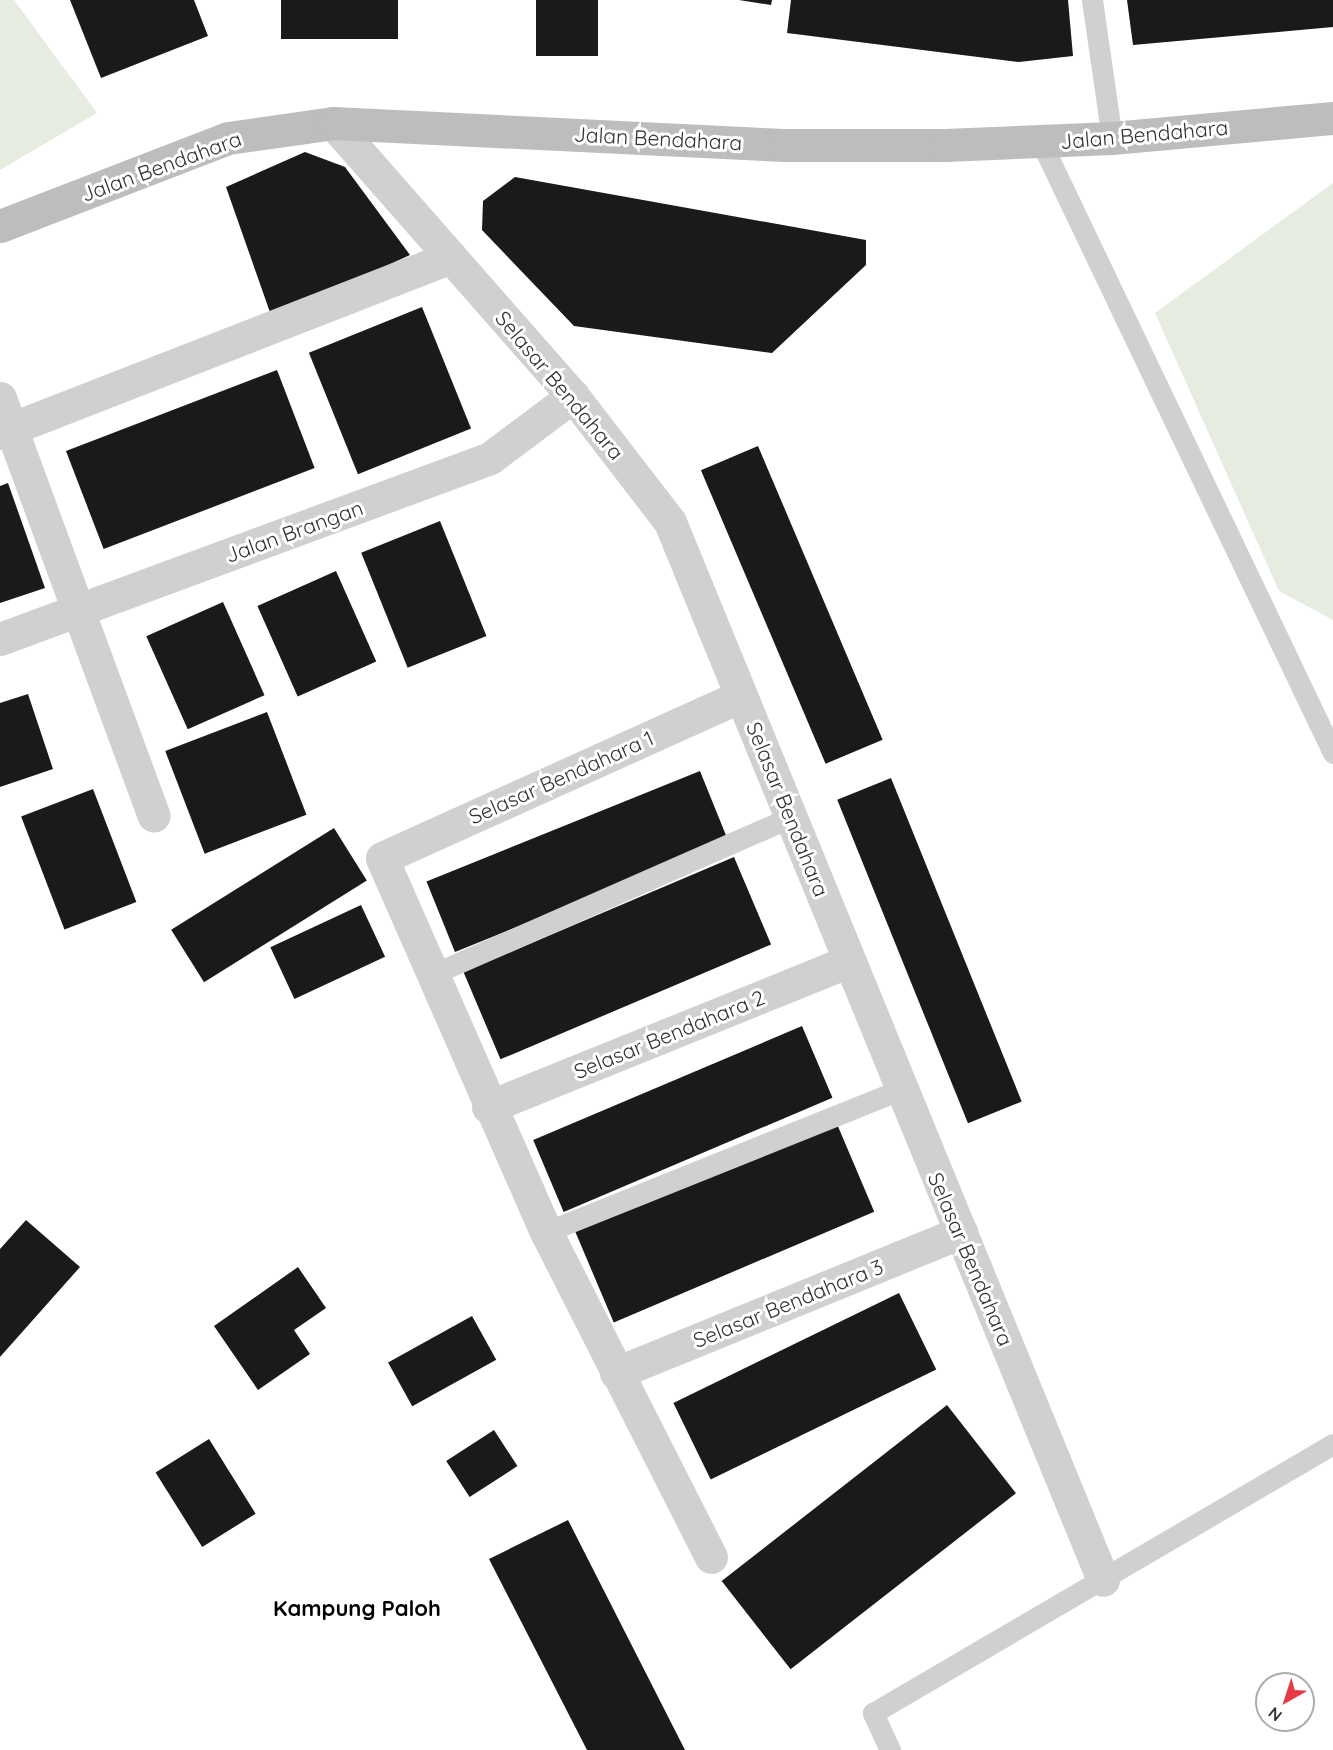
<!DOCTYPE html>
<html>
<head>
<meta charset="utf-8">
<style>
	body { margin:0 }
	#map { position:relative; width:1333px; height:1750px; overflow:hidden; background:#fff; font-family:Quicksand,sans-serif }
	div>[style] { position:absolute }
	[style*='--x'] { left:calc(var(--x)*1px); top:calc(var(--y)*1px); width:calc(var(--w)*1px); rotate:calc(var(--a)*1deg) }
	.green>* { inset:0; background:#e6ecdf }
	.building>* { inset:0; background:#1a1a1a; transform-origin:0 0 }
	.service>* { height:21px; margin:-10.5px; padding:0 10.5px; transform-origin:10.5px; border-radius:10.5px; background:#d0d0d0 }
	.minor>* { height:33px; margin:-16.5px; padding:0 16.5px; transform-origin:16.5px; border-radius:16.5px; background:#d0d0d0 }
	.secondary>* { height:33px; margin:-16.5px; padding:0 16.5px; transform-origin:16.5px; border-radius:16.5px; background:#bdbdbd }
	span { translate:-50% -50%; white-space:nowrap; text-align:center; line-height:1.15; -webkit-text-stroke:6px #fff; paint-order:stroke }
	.street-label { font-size:21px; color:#333 }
	.neighbourhood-label { font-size:22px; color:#000; font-weight:700 }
	.north { position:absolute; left:1255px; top:1672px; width:60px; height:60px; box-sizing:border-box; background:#fff; border:2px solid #adadad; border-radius:50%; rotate:219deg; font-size:16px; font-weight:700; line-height:24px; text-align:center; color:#333 }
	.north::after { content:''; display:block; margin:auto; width:21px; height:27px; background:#e63946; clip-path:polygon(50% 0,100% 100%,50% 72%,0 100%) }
</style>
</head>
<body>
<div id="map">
	<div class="green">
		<i style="clip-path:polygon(0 0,14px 0,97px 113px,0 170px)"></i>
		<i style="clip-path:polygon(1333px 183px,1333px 620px,1279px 591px,1155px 313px)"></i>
	</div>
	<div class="building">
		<i style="clip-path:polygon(70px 0,194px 0,208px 36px,101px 78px)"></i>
		<i style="left:281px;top:0;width:117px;height:39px"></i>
		<i style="left:536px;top:0;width:62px;height:56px"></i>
		<i style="clip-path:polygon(739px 0,772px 0,771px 5px)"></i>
		<i style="clip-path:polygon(791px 0,1068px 0,1073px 56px,1019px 62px,787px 33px)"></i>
		<i style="clip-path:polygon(1127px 0,1333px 0,1333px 27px,1133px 45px)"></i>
		<i style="clip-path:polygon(305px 152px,345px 167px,410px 255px,272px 318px,226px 187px)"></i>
		<i style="clip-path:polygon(515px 177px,866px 240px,866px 265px,772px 353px,574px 326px,482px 230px,483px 201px)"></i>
		<i style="left:422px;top:307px;width:131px;height:122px;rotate:68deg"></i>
		<i style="left:277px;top:370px;width:105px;height:226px;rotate:69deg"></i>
		<i style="left:758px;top:446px;width:319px;height:62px;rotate:67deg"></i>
		<i style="clip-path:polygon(8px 483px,45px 588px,0 603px,0 486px)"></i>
		<i style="left:440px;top:521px;width:124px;height:85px;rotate:68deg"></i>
		<i style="left:336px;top:571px;width:99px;height:86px;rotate:66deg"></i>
		<i style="left:223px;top:602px;width:102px;height:84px;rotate:66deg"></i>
		<i style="clip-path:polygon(28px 694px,53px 769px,0 787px,0 703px)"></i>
		<i style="left:267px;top:712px;width:110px;height:109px;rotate:69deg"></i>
		<i style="left:700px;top:771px;width:76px;height:295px;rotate:68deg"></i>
		<i style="left:891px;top:778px;width:349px;height:58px;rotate:68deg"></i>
		<i style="left:93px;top:789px;width:121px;height:77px;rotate:69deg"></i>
		<i style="left:334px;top:828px;width:62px;height:192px;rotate:58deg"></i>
		<i style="left:734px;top:857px;width:95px;height:294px;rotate:67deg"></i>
		<i style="left:361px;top:905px;width:57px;height:100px;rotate:65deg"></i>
		<i style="left:802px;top:1026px;width:78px;height:292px;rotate:67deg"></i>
		<i style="left:834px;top:1117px;width:103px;height:283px;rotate:67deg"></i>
		<i style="clip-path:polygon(26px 1220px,80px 1267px,0 1357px,0 1249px)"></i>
		<i style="clip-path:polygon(298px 1267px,326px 1308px,294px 1330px,310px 1354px,258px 1390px,214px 1326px)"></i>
		<i style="left:899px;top:1293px;width:85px;height:251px;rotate:64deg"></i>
		<i style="left:472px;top:1316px;width:50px;height:96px;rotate:61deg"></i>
		<i style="left:947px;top:1405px;width:112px;height:286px;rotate:52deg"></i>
		<i style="left:494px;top:1430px;width:43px;height:57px;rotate:57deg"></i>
		<i style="left:209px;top:1439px;width:88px;height:63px;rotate:58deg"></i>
		<i style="clip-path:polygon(568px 1520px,685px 1750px,587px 1750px,489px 1559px)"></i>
	</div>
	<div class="service">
		<i style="--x:1092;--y:0;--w:139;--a:81.8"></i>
		<i style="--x:1041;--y:142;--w:677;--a:64.46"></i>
		<i style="--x:431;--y:975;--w:393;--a:-23.7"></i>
		<i style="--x:546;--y:1232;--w:381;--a:-21.9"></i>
		<i style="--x:890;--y:1750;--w:41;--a:-114.7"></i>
		<i style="--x:873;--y:1713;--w:533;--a:-30.32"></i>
	</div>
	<div class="minor">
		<i style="--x:333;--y:123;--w:363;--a:48.7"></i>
		<i style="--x:573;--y:396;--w:159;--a:52.4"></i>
		<i style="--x:670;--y:522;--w:1143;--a:67.74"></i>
		<i style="--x:0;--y:398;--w:445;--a:69.8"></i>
		<i style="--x:0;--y:433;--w:484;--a:-21.3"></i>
		<i style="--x:0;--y:639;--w:522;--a:-20.27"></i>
		<i style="--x:490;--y:458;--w:104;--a:-36.8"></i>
		<i style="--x:488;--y:1107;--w:390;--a:-22"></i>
		<i style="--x:616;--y:1373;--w:373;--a:-22.2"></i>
		<i style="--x:711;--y:1557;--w:364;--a:-116.9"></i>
		<i style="--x:546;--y:1232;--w:408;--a:-113.7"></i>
		<i style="--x:382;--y:858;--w:394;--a:-24.3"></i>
	</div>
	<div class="secondary">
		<i style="--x:0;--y:226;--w:244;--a:-21.1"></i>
		<i style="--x:228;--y:138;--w:106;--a:-8.1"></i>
		<i style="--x:333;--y:123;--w:452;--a:2.8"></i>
		<i style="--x:784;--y:145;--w:161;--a:0"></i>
		<i style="--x:945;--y:145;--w:167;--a:-2.4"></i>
		<i style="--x:1112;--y:138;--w:222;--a:-5.2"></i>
	</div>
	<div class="street-label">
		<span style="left:1144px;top:134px;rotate:-5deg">Jalan Bendahara</span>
		<span style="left:658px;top:138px;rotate:3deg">Jalan Bendahara</span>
		<span style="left:161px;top:166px;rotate:-20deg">Jalan Bendahara</span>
		<span style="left:560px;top:385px;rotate:50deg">Selasar Bendahara</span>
		<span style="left:294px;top:531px;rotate:-20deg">Jalan Brangan</span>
		<span style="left:561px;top:777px;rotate:-24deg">Selasar Bendahara 1</span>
		<span style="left:788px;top:809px;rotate:68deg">Selasar Bendahara</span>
		<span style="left:669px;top:1034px;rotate:-22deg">Selasar Bendahara 2</span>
		<span style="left:971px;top:1259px;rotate:67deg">Selasar Bendahara</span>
		<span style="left:788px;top:1303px;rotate:-22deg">Selasar Bendahara 3</span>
	</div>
	<div class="neighbourhood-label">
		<span style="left:357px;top:1609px">Kampung Paloh</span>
	</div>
	<div class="north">N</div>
</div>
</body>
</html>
